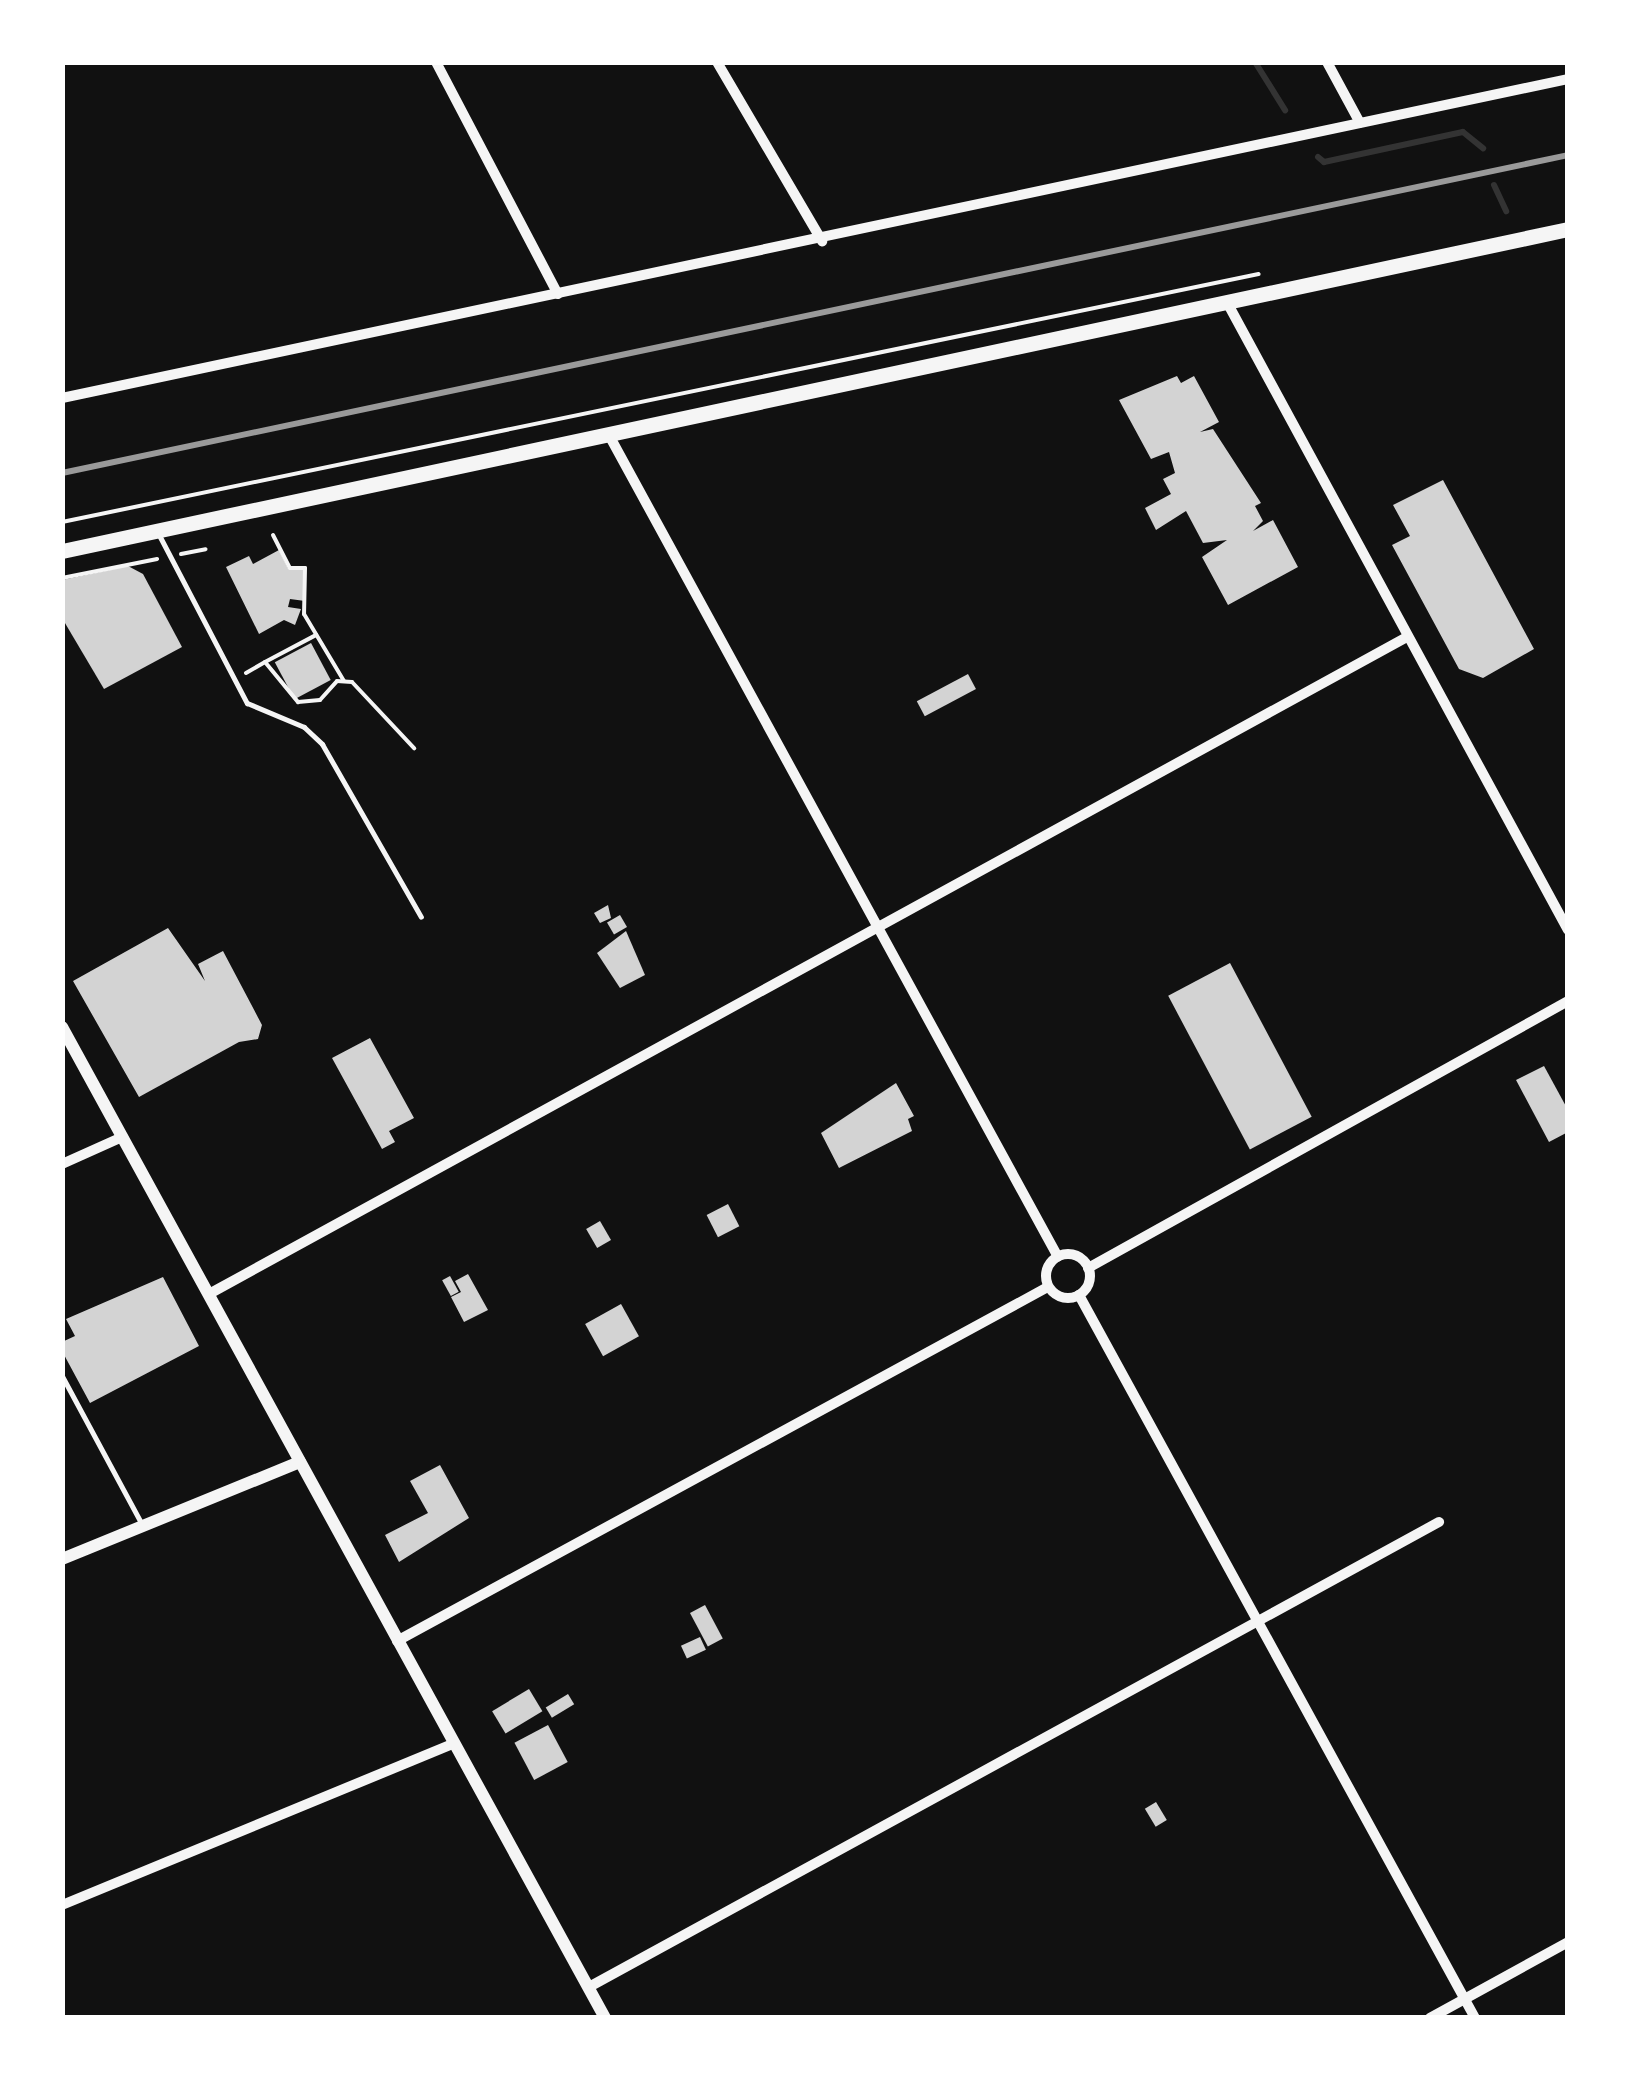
<!DOCTYPE html>
<html>
<head>
<meta charset="utf-8">
<style>
	body { margin:0 }
	#map { position:relative; width:1630px; height:2080px; overflow:hidden; background:#111; font-family:"Noto Sans",sans-serif }
	div>[style] { position:absolute }
	[style*='--x'] { left:calc(var(--x)*1px); top:calc(var(--y)*1px); width:calc(var(--w)*1px); rotate:calc(var(--a)*1deg) }
	.stream>* { height:6px; margin:-3px; padding:0 3px; transform-origin:3px; border-radius:3px; background:#333 }
	.building>* { inset:0; background:#d3d3d3; transform-origin:0 0 }
	.path>* { height:4px; margin:-2px; padding:0 2px; transform-origin:2px; border-radius:2px; background:#f5f5f5 }
	.service>* { height:5px; margin:-2.5px; padding:0 2.5px; transform-origin:2.5px; border-radius:2.5px; background:#f5f5f5 }
	.minor>* { height:10px; margin:-5px; padding:0 5px; transform-origin:5px; border-radius:5px; background:#f5f5f5 }
	.minor>.ring { margin:-5px; padding:0; box-sizing:content-box; background:none; border:10px solid #f5f5f5; border-radius:50% }
	.tertiary>* { height:12px; margin:-6px; padding:0 6px; transform-origin:6px; border-radius:6px; background:#f5f5f5 }
	.secondary>* { height:15px; margin:-7.5px; padding:0 7.5px; transform-origin:7.5px; border-radius:7.5px; background:#f5f5f5 }
	.rail>* { height:6px; margin:-3px; padding:0 3px; transform-origin:3px; border-radius:3px; background:#9a9a9a }
	span { translate:-50% -50%; white-space:nowrap; text-align:center; line-height:1.15; -webkit-text-stroke:10px #fff; paint-order:stroke }
	.frame { position:absolute; inset:0; border:65px solid #fff; pointer-events:none }
</style>
</head>
<body>
<div id="map">
	<div class="stream">
		<i style="--x:1255;--y:62;--w:57;--a:58"></i>
		<i style="--x:1318;--y:157;--w:8;--a:40"></i>
		<i style="--x:1324;--y:162;--w:142;--a:-12.2"></i>
		<i style="--x:1463;--y:132;--w:26;--a:39"></i>
		<i style="--x:1494;--y:185;--w:29;--a:65"></i>
	</div>
	<div class="building">
		<i style="clip-path:polygon(1177px 376px,1181px 383px,1194px 376px,1219px 422px,1200px 432px,1213px 429px,1261px 503px,1255px 506px,1263px 521px,1253px 531px,1273px 520px,1298px 567px,1228px 605px,1202px 557px,1227px 540px,1203px 543px,1186px 511px,1156px 530px,1145px 508px,1171px 494px,1163px 479px,1175px 473px,1169px 452px,1151px 459px,1119px 400px)"></i>
		<i style="clip-path:polygon(1443px 480px,1534px 649px,1483px 678px,1459px 669px,1392px 545px,1410px 536px,1393px 505px)"></i>
		<i style="clip-path:polygon(279px 550px,289px 570px,303px 570px,305px 601px,290px 599px,288px 607px,301px 609px,295px 625px,284px 620px,259px 634px,226px 567px,249px 556px,253px 564px)"></i>
		<i style="clip-path:polygon(128px 566px,143px 574px,182px 647px,104px 689px,62px 618px,62px 580px)"></i>
		<i style="left:311px;top:643px;width:42px;height:41px;rotate:62deg"></i>
		<i style="left:968px;top:674px;width:17px;height:58px;rotate:62deg"></i>
		<i style="clip-path:polygon(608px 905px,611px 918px,600px 923px,594px 913px)"></i>
		<i style="left:620px;top:915px;width:14px;height:15px;rotate:60deg"></i>
		<i style="clip-path:polygon(168px 928px,205px 981px,198px 964px,223px 951px,262px 1025px,258px 1039px,239px 1042px,139px 1097px,73px 981px)"></i>
		<i style="clip-path:polygon(626px 931px,645px 975px,620px 988px,597px 953px)"></i>
		<i style="left:1230px;top:963px;width:174px;height:70px;rotate:62deg"></i>
		<i style="clip-path:polygon(370px 1038px,414px 1118px,389px 1131px,395px 1142px,382px 1149px,332px 1058px)"></i>
		<i style="clip-path:polygon(1544px 1066px,1568px 1110px,1568px 1132px,1549px 1142px,1516px 1080px)"></i>
		<i style="clip-path:polygon(896px 1083px,914px 1116px,908px 1119px,912px 1131px,839px 1168px,821px 1133px)"></i>
		<i style="left:728px;top:1204px;width:25px;height:24px;rotate:63deg"></i>
		<i style="left:600px;top:1221px;width:22px;height:16px;rotate:60deg"></i>
		<i style="clip-path:polygon(468px 1274px,488px 1310px,464px 1322px,451px 1297px,461px 1292px,455px 1281px)"></i>
		<i style="left:450px;top:1276px;width:18px;height:9px;rotate:61deg"></i>
		<i style="clip-path:polygon(163px 1277px,199px 1346px,90px 1403px,62px 1351px,62px 1342px,75px 1336px,66px 1319px)"></i>
		<i style="left:621px;top:1304px;width:37px;height:41px;rotate:61deg"></i>
		<i style="clip-path:polygon(440px 1465px,469px 1518px,399px 1562px,385px 1535px,428px 1513px,410px 1481px)"></i>
		<i style="left:705px;top:1605px;width:38px;height:17px;rotate:62deg"></i>
		<i style="left:700px;top:1637px;width:14px;height:21px;rotate:65deg"></i>
		<i style="left:529px;top:1689px;width:26px;height:43px;rotate:59deg"></i>
		<i style="left:568px;top:1694px;width:12px;height:26px;rotate:59deg"></i>
		<i style="left:548px;top:1725px;width:42px;height:38px;rotate:62deg"></i>
		<i style="left:1156px;top:1802px;width:21px;height:13px;rotate:59deg"></i>
	</div>
	<div class="path">
		<i style="--x:62;--y:522;--w:1222;--a:-11.71"></i>
		<i style="--x:273;--y:535;--w:37;--a:63"></i>
		<i style="--x:290;--y:568;--w:15;--a:0"></i>
		<i style="--x:305;--y:568;--w:46;--a:91.2"></i>
		<i style="--x:304;--y:614;--w:78;--a:59.2"></i>
		<i style="--x:181;--y:554;--w:25;--a:-11"></i>
		<i style="--x:62;--y:578;--w:97;--a:-11.3"></i>
		<i style="--x:265;--y:662;--w:58;--a:-27.9"></i>
		<i style="--x:246;--y:673;--w:22;--a:-30"></i>
		<i style="--x:265;--y:662;--w:52;--a:50.5"></i>
		<i style="--x:298;--y:702;--w:22;--a:-5"></i>
		<i style="--x:320;--y:700;--w:25;--a:-48"></i>
		<i style="--x:337;--y:681;--w:15;--a:4"></i>
		<i style="--x:352;--y:682;--w:91;--a:46.8"></i>
	</div>
	<div class="service">
		<i style="--x:159;--y:535;--w:190;--a:62.4"></i>
		<i style="--x:247;--y:703;--w:62;--a:22.8"></i>
		<i style="--x:304;--y:727;--w:25;--a:43"></i>
		<i style="--x:322;--y:744;--w:199;--a:60.2"></i>
		<i style="--x:62;--y:1376;--w:167;--a:61.7"></i>
	</div>
	<div class="minor">
		<i style="--x:436;--y:62;--w:262;--a:62.3"></i>
		<i style="--x:717;--y:62;--w:208;--a:59.6"></i>
		<i style="--x:1327;--y:62;--w:69;--a:61.6"></i>
		<i style="--x:1229;--y:306;--w:710;--a:61.49"></i>
		<i style="--x:62;--y:398;--w:1539;--a:-11.96"></i>
		<i style="--x:610;--y:437;--w:934;--a:61.35"></i>
		<i style="--x:62;--y:1164;--w:66;--a:-24.2"></i>
		<i class="ring" style="left:1046px;top:1254px;width:34px;height:34px"></i>
		<i style="--x:1088;--y:1268;--w:549;--a:-29.08"></i>
		<i style="--x:209;--y:1294;--w:1366;--a:-28.74"></i>
		<i style="--x:1079;--y:1295;--w:824;--a:61.29"></i>
		<i style="--x:397;--y:1641;--w:741;--a:-28.54"></i>
		<i style="--x:62;--y:1905;--w:422;--a:-22.4"></i>
		<i style="--x:589;--y:1987;--w:969;--a:-28.68"></i>
		<i style="--x:1430;--y:2018;--w:158;--a:-28.8"></i>
	</div>
	<div class="tertiary">
		<i style="--x:62;--y:1027;--w:1130;--a:61.28"></i>
		<i style="--x:62;--y:1559;--w:257;--a:-22.2"></i>
	</div>
	<div class="secondary">
		<i style="--x:62;--y:551;--w:1540;--a:-12.07"></i>
	</div>
	<div class="rail">
		<i style="--x:62;--y:473;--w:1539;--a:-11.92"></i>
	</div>
	<div class="frame"></div>
</div>
</body>
</html>
